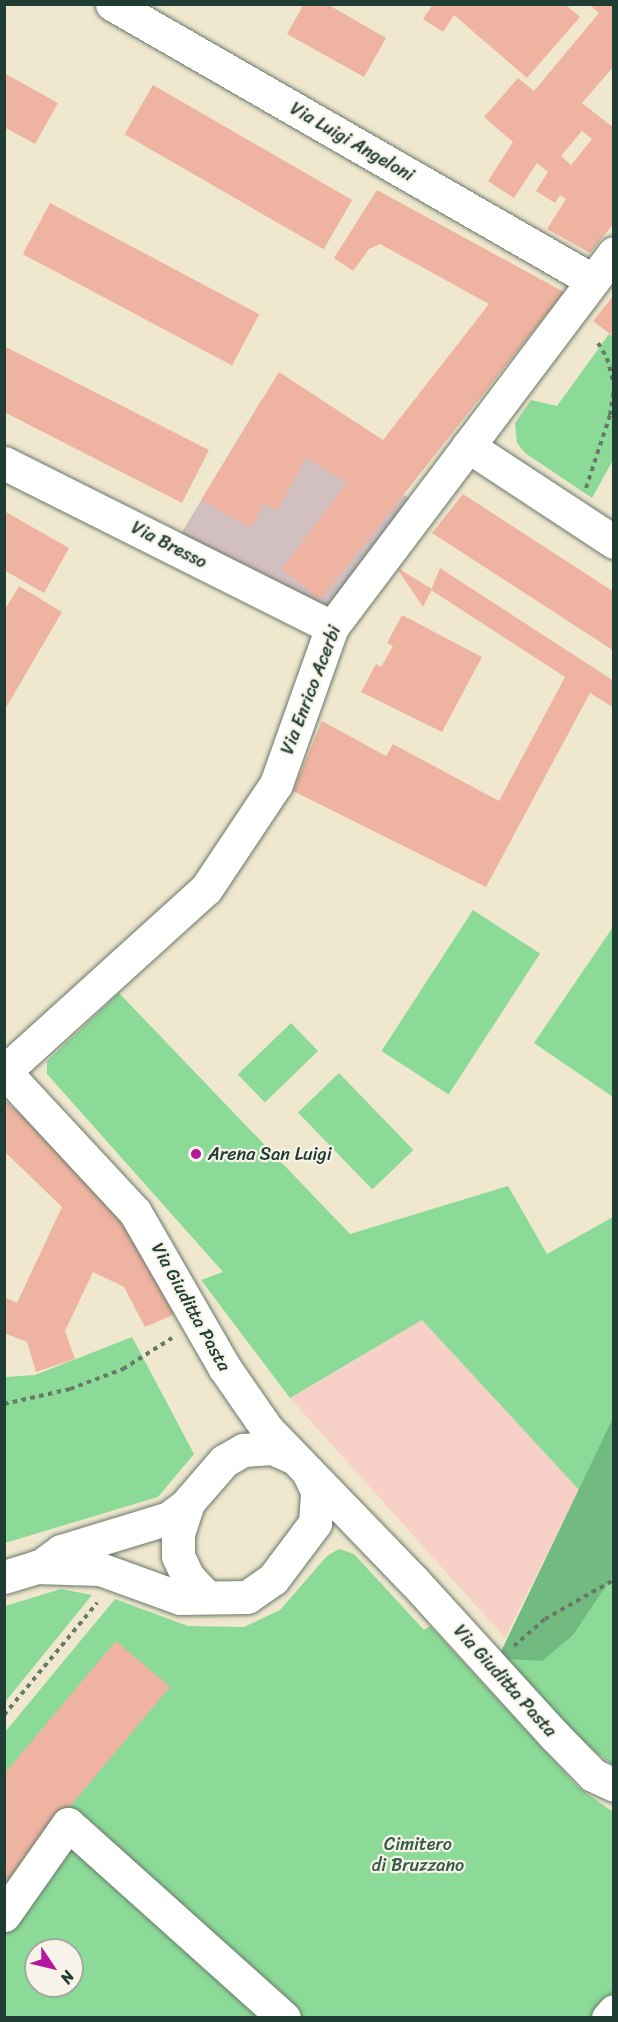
<!DOCTYPE html>
<html>
<head>
<meta charset="utf-8">
<style>
	body { margin:0 }
	#map { position:relative; width:618px; height:2022px; overflow:hidden; background:#f0e8ce; font-family:Sriracha,sans-serif }
	div>[style] { position:absolute }
	[style*='--x'] { left:calc(var(--x)*1px); top:calc(var(--y)*1px); width:calc(var(--w)*1px); rotate:calc(var(--a)*1deg) }
	.built>* { inset:0; background:#f7d1c7 }
	.industrial>* { inset:0; background:#d2bfc0 }
	.green>* { inset:0; background:#8cda98; transform-origin:0 0 }
	.forest>* { inset:0; background:#71ba80 }
	.building>* { inset:0; background:#eeb4a1; transform-origin:0 0 }
	.path>* { height:4px; margin-top:-2px; transform-origin:0; background:repeating-linear-gradient(90deg,#68796a 0 4.5px,transparent 0 9px) }
	.roads { filter:drop-shadow(0 0 2px #68796a) drop-shadow(0 0 2px #68796a) }
	.minor>* { height:33px; margin:-16.5px; padding:0 16.5px; transform-origin:16.5px; border-radius:16.5px; background:#fff }
	.dots>* { width:16px; height:16px; translate:-50% -50%; box-sizing:border-box; border:3px solid #f7f3e8; border-radius:50% }
	span { translate:-50% -50%; white-space:nowrap; text-align:center; line-height:1.15; -webkit-text-stroke:4.5px #f7f3e8; paint-order:stroke }
	.street-label { font-size:18px; color:#1f3d34 }
	.poi-label { font-size:18px; color:#1f3d34 }
	.left { translate:0 -50%; text-align:left }
	.park-label { font-size:18px; color:#355c48 }
	.frame { position:absolute; inset:0; border:6px solid #1f3d34; pointer-events:none }
	.north { position:absolute; left:24px; top:1938px; width:60px; height:60px; box-sizing:border-box; background:#f7f3e8; border:2px solid #a1aaa0; border-radius:50%; rotate:125deg; font-size:16px; font-weight:700; line-height:24px; text-align:center; color:#1f3d34 }
	.north::after { content:''; display:block; margin:auto; width:21px; height:27px; background:#b5179e; clip-path:polygon(50% 0,100% 100%,50% 72%,0 100%) }
</style>
</head>
<body>
<div id="map">
	<div class="built">
		<i style="clip-path:polygon(422px 1320px,579px 1490px,505px 1638px,290px 1398px)"></i>
	</div>
	<div class="industrial">
		<i style="clip-path:polygon(262px 399px,422px 507px,332px 627px,173px 547px)"></i>
	</div>
	<div class="green">
		<i style="clip-path:polygon(609px 334px,614px 337px,613px 460px,592px 498px,525px 453px,517px 443px,515px 423px,531px 400px,557px 406px)"></i>
		<i style="left:473px;top:910px;width:80px;height:168px;rotate:33deg"></i>
		<i style="clip-path:polygon(613px 927px,614px 1097px,613px 1097px,534px 1043px)"></i>
		<i style="clip-path:polygon(119px 993px,350px 1234px,508px 1186px,547px 1254px,613px 1217px,613px 1765px,536px 1707px,498px 1658px,579px 1490px,422px 1320px,290px 1398px,201px 1280px,223px 1272px,47px 1074px,47px 1061px)"></i>
		<i style="left:291px;top:1023px;width:39px;height:74px;rotate:46deg"></i>
		<i style="left:339px;top:1073px;width:107px;height:57px;rotate:46deg"></i>
		<i style="clip-path:polygon(132px 1337px,194px 1454px,158px 1497px,5px 1543px,5px 1377px,35px 1375px)"></i>
		<i style="clip-path:polygon(evenodd,339px 1549px,354px 1554px,424px 1630px,430px 1626px,578px 1787px,613px 1812px,613px 2017px,5px 2018px,5px 1732px,115px 1599px,188px 1626px,244px 1627px,280px 1610px,327px 1556px,339px 1549px,36px 1950px,72px 1950px,72px 1986px,36px 1986px,36px 1950px)"></i>
		<i style="clip-path:polygon(61px 1589px,92px 1595px,5px 1702px,5px 1606px)"></i>
	</div>
	<div class="forest">
		<i style="clip-path:polygon(613px 1418px,612px 1577px,573px 1635px,542px 1661px,498px 1658px)"></i>
	</div>
	<div class="building">
		<i style="clip-path:polygon(304px 4px,327px 4px,386px 38px,364px 77px,287px 34px)"></i>
		<i style="clip-path:polygon(433px 4px,565px 4px,580px 17px,527px 78px,454px 15px,443px 32px,423px 19px)"></i>
		<i style="clip-path:polygon(evenodd,589px 4px,614px 4px,614px 66px,582px 103px,614px 128px,614px 223px,590px 253px,547px 229px,566px 199px,560px 195px,555px 203px,536px 191px,548px 172px,537px 163px,514px 198px,488px 181px,513px 142px,484px 117px,518px 78px,534px 91px,599px 13px,589px 4px,582px 131px,592px 139px,571px 165px,561px 156px,582px 131px)"></i>
		<i style="clip-path:polygon(4px 73px,58px 103px,35px 144px,4px 127px)"></i>
		<i style="left:153px;top:85px;width:230px;height:57px;rotate:30deg"></i>
		<i style="clip-path:polygon(377px 190px,564px 292px,320px 600px,282px 569px,347px 483px,306px 457px,277px 511px,265px 503px,250px 528px,201px 500px,279px 372px,383px 440px,489px 304px,380px 244px,369px 249px,353px 271px,334px 258px)"></i>
		<i style="left:50px;top:203px;width:237px;height:58px;rotate:28deg"></i>
		<i style="clip-path:polygon(614px 295px,614px 337px,593px 321px)"></i>
		<i style="clip-path:polygon(4px 346px,209px 450px,182px 503px,4px 412px)"></i>
		<i style="clip-path:polygon(463px 494px,614px 592px,614px 651px,432px 533px)"></i>
		<i style="clip-path:polygon(4px 511px,69px 548px,44px 593px,4px 570px)"></i>
		<i style="clip-path:polygon(396px 567px,432px 589px,423px 607px)"></i>
		<i style="clip-path:polygon(440px 568px,614px 681px,614px 708px,590px 693px,486px 887px,293px 791px,322px 721px,386px 756px,393px 744px,499px 801px,565px 677px,431px 590px)"></i>
		<i style="clip-path:polygon(19px 586px,62px 612px,4px 711px,4px 611px)"></i>
		<i style="clip-path:polygon(402px 615px,482px 657px,442px 732px,361px 692px,376px 664px,381px 667px,393px 646px,387px 643px)"></i>
		<i style="clip-path:polygon(4px 1100px,47px 1136px,133px 1226px,178px 1313px,145px 1327px,124px 1287px,93px 1272px,65px 1331px,75px 1359px,36px 1372px,27px 1342px,4px 1333px,4px 1297px,17px 1303px,62px 1207px,4px 1151px)"></i>
		<i style="clip-path:polygon(116px 1641px,170px 1687px,4px 1885px,4px 1774px)"></i>
	</div>
	<div class="path">
		<i style="--x:598;--y:343;--w:17;--a:59"></i>
		<i style="--x:607;--y:358;--w:28;--a:75"></i>
		<i style="--x:586;--y:488;--w:77;--a:-71.8"></i>
		<i style="--x:610;--y:415;--w:24;--a:-81"></i>
		<i style="--x:4;--y:1404;--w:68;--a:-12.8"></i>
		<i style="--x:70;--y:1389;--w:57;--a:-20.7"></i>
		<i style="--x:123;--y:1369;--w:58;--a:-32.3"></i>
		<i style="--x:514;--y:1646;--w:41;--a:-41.1"></i>
		<i style="--x:545;--y:1619;--w:79;--a:-29.5"></i>
		<i style="--x:4;--y:1715;--w:146;--a:-50.3"></i>
	</div>
	<div class="roads">
		<div class="minor">
			<i style="--x:112;--y:4;--w:554;--a:29.9"></i>
			<i style="--x:468;--y:446;--w:175;--a:33.3"></i>
			<i style="--x:4;--y:463;--w:367;--a:26.6"></i>
			<i style="--x:4;--y:1071;--w:192;--a:47.1"></i>
			<i style="--x:135;--y:1212;--w:179;--a:60.1"></i>
			<i style="--x:224;--y:1367;--w:75;--a:55.3"></i>
			<i style="--x:267;--y:1429;--w:210;--a:46"></i>
			<i style="--x:413;--y:1580;--w:211;--a:47.7"></i>
			<i style="--x:555;--y:1736;--w:54;--a:45.7"></i>
			<i style="--x:593;--y:1775;--w:23;--a:25"></i>
			<i style="--x:5;--y:1071;--w:271;--a:-42.2"></i>
			<i style="--x:206;--y:889;--w:126;--a:-56.3"></i>
			<i style="--x:276;--y:784;--w:167;--a:-70.4"></i>
			<i style="--x:332;--y:627;--w:468;--a:-53"></i>
			<i style="--x:188;--y:1503;--w:33;--a:108"></i>
			<i style="--x:178;--y:1534;--w:22;--a:90"></i>
			<i style="--x:178;--y:1556;--w:23;--a:65"></i>
			<i style="--x:188;--y:1577;--w:26;--a:47"></i>
			<i style="--x:36;--y:1567;--w:64;--a:1.8"></i>
			<i style="--x:100;--y:1569;--w:85;--a:19.9"></i>
			<i style="--x:180;--y:1598;--w:67;--a:-0.9"></i>
			<i style="--x:247;--y:1597;--w:32;--a:-35"></i>
			<i style="--x:273;--y:1579;--w:70;--a:-53.1"></i>
			<i style="--x:315;--y:1523;--w:32;--a:-86"></i>
			<i style="--x:317;--y:1491;--w:21;--a:-115"></i>
			<i style="--x:4;--y:1577;--w:39;--a:-17"></i>
			<i style="--x:41;--y:1566;--w:25;--a:-37"></i>
			<i style="--x:61;--y:1551;--w:113;--a:-17"></i>
			<i style="--x:169;--y:1518;--w:20;--a:-37"></i>
			<i style="--x:185;--y:1506;--w:60;--a:-49.1"></i>
			<i style="--x:224;--y:1461;--w:22;--a:-30"></i>
			<i style="--x:243;--y:1450;--w:29;--a:-4"></i>
			<i style="--x:272;--y:1448;--w:24;--a:24"></i>
			<i style="--x:4;--y:1915;--w:111;--a:-54.9"></i>
			<i style="--x:68;--y:1824;--w:290;--a:41.9"></i>
			<i style="--x:608;--y:2018;--w:9;--a:-49"></i>
		</div>
	</div>
	<div class="dots">
		<i style="left:196px;top:1154px;background:#b5179e"></i>
	</div>
	<div class="street-label">
		<span style="left:352px;top:142px;rotate:30deg">Via Luigi Angeloni</span>
		<span style="left:169px;top:545px;rotate:27deg">Via Bresso</span>
		<span style="left:311px;top:690px;rotate:-69deg">Via Enrico Acerbi</span>
		<span style="left:191px;top:1307px;rotate:61deg">Via Giuditta Pasta</span>
		<span style="left:505px;top:1681px;rotate:48deg">Via Giuditta Pasta</span>
	</div>
	<div class="poi-label">
		<span class="left" style="left:208px;top:1154px">Arena San Luigi</span>
	</div>
	<div class="park-label">
		<span style="left:418px;top:1855px">Cimitero<br>di Bruzzano</span>
	</div>
	<div class="frame"></div>
	<div class="north">N</div>
</div>
</body>
</html>
